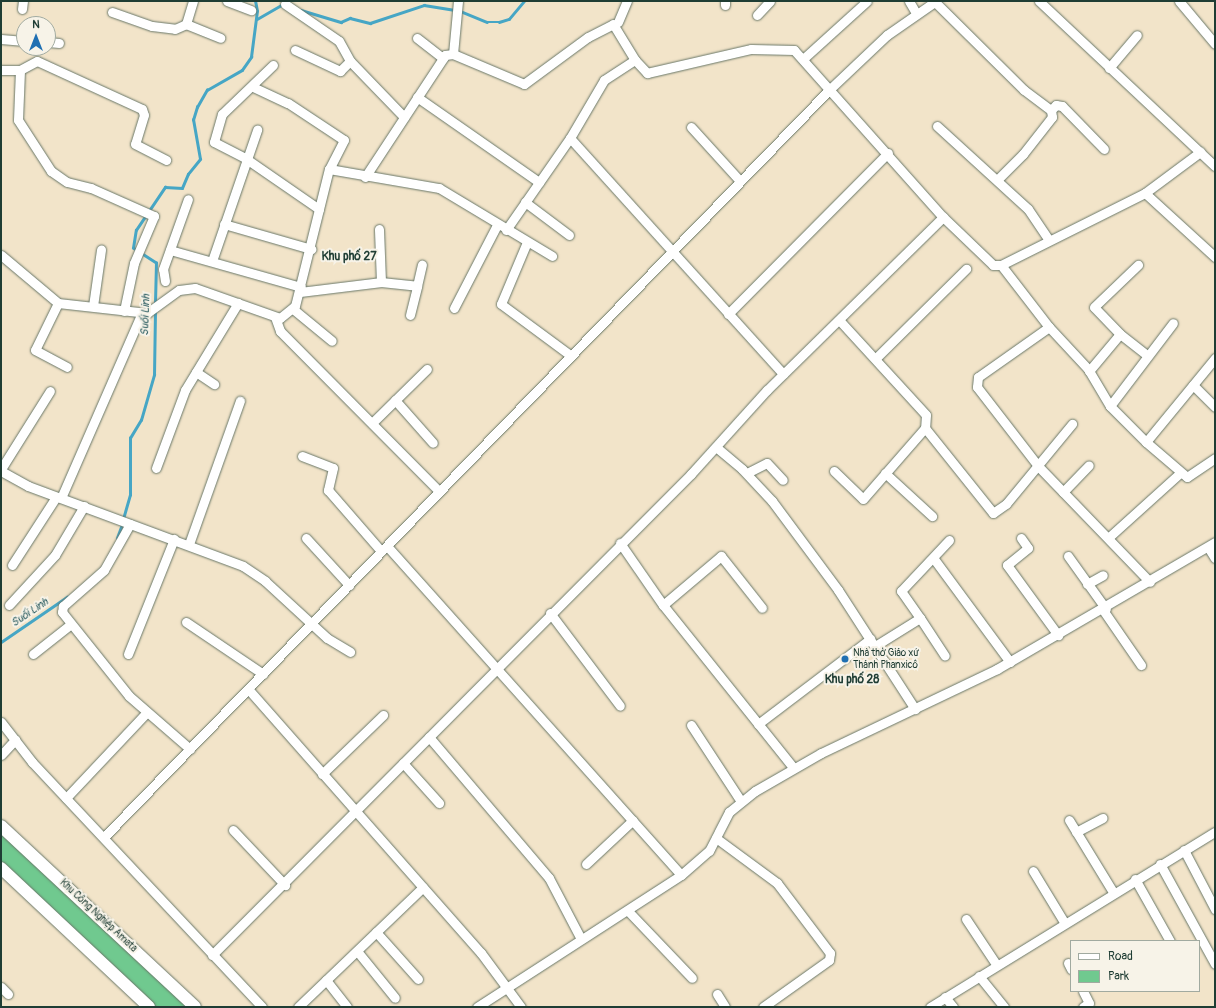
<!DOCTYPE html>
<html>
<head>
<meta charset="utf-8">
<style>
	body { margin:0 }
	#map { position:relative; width:1216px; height:1008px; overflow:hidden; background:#f2e4c9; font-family:Pangolin,sans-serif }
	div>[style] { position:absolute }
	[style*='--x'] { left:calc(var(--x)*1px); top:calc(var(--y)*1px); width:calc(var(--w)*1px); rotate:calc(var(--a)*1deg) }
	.green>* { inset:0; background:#70c98f }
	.stream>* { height:2.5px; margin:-1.25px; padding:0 1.25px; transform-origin:1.25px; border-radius:1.25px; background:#46a6c5 }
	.roads { filter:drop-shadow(0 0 1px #697768) drop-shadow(0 0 1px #697768) }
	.minor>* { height:9px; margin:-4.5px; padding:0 4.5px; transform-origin:4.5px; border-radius:4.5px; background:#fff }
	.tertiary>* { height:12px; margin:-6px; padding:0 6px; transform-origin:6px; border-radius:6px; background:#fff }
	.dots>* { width:11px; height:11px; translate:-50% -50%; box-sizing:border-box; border:2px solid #f7f3e8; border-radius:50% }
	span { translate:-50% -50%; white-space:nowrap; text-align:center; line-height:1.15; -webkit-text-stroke:4px #f7f3e8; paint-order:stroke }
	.poi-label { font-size:10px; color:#1f3d34 }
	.left { translate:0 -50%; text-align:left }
	.street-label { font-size:10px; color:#1f3d34 }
	.water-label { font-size:11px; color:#2b5c60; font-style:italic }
	.quarter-label { font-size:12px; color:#1f3d34; font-weight:700 }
	.frame { position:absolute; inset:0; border:2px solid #1f3d34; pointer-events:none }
	.legend { position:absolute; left:1070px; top:940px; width:130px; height:52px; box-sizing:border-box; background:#f7f3e8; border:1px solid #a1aaa0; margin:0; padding:5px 7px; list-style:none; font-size:12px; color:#1f3d34 }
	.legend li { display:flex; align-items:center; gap:8px; height:20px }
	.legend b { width:20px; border:1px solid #a1aaa0 }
	.north { position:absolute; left:16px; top:16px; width:40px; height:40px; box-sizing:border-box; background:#f7f3e8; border:1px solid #a1aaa0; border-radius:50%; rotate:0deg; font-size:11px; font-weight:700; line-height:16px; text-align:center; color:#1f3d34 }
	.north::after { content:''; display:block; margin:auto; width:14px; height:18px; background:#1f6fb2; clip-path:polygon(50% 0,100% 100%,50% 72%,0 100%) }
</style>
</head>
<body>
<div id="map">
	<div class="green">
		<i style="clip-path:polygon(1px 832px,188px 1007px,156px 1007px,1px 861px)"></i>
	</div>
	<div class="stream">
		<i style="--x:301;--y:10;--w:42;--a:16.7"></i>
		<i style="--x:341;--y:22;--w:10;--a:-24"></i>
		<i style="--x:350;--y:18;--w:21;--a:14"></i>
		<i style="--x:370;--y:23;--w:57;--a:-18.4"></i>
		<i style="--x:424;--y:5;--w:31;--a:9"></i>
		<i style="--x:460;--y:11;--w:29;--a:22"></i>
		<i style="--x:487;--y:22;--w:12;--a:0"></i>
		<i style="--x:499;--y:22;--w:10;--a:-17"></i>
		<i style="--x:509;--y:19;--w:23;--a:-50"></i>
		<i style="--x:257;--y:19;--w:30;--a:-30"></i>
		<i style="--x:155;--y:303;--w:40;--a:-88.6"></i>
		<i style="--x:156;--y:263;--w:27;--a:-147"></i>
		<i style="--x:133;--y:248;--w:18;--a:-81"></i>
		<i style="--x:136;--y:230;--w:52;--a:-56"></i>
		<i style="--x:165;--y:187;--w:17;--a:3"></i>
		<i style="--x:182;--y:188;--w:15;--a:-67"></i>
		<i style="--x:188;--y:174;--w:19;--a:-51"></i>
		<i style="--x:200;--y:159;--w:40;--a:-100"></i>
		<i style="--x:193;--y:120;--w:14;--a:-73"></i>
		<i style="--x:197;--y:107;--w:20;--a:-60"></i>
		<i style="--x:207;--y:90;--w:40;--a:-29.7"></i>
		<i style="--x:242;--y:70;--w:16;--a:-55"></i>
		<i style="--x:251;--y:57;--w:46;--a:-82.6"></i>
		<i style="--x:257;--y:11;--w:10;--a:-101"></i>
		<i style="--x:123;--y:519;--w:25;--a:-74"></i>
		<i style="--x:130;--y:495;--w:57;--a:-90"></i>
		<i style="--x:130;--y:438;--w:21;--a:-59"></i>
		<i style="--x:141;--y:420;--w:47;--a:-73.9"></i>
		<i style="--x:154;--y:375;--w:65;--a:-89.1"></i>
		<i style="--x:117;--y:538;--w:15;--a:-70"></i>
		<i style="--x:1;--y:642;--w:80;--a:-34.3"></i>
	</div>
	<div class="roads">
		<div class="minor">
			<i style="--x:227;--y:1;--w:26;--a:21"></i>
			<i style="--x:725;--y:1;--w:4;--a:90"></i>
			<i style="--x:909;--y:1;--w:14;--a:60"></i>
			<i style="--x:1039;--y:1;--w:241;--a:43.2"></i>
			<i style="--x:1179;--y:1;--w:56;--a:50.1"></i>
			<i style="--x:935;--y:2;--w:125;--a:44.7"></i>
			<i style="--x:1024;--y:90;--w:34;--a:37"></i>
			<i style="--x:1051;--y:110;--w:7;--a:82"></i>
			<i style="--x:1052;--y:117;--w:47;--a:128.1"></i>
			<i style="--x:1023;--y:154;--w:35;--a:135"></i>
			<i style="--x:285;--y:4;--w:65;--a:34.4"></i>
			<i style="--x:339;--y:41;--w:23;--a:61"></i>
			<i style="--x:22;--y:9;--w:8;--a:-83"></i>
			<i style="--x:112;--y:12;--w:42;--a:19.3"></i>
			<i style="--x:152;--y:26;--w:23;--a:7"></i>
			<i style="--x:175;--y:29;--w:12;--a:-24"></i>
			<i style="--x:186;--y:24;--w:24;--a:-73"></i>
			<i style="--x:757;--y:15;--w:19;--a:-47"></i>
			<i style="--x:618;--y:22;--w:23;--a:-67"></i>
			<i style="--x:186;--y:24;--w:37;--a:22"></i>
			<i style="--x:417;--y:38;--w:33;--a:38"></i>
			<i style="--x:1;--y:39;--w:23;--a:5"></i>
			<i style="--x:48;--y:42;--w:11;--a:5"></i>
			<i style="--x:295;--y:50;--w:50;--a:25"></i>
			<i style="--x:340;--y:71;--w:14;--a:-45"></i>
			<i style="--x:350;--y:61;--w:78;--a:46"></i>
			<i style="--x:453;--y:54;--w:53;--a:-84.6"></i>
			<i style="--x:803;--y:59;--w:86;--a:-42.2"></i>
			<i style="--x:273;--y:65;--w:71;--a:136.1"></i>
			<i style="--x:222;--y:114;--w:29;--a:106"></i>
			<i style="--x:214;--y:142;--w:35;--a:27"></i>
			<i style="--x:245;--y:158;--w:90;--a:34.6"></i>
			<i style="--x:1109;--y:68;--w:43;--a:-49.7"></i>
			<i style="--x:1;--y:70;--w:19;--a:0"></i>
			<i style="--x:20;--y:70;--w:19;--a:-28"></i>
			<i style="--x:37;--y:61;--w:115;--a:24.6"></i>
			<i style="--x:142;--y:109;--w:6;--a:72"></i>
			<i style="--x:144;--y:115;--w:30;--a:107"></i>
			<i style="--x:135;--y:144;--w:35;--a:27"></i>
			<i style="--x:20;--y:70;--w:50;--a:92.3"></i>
			<i style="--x:18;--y:120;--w:61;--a:57.1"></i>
			<i style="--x:51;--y:171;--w:19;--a:35"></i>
			<i style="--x:67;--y:182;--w:25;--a:14"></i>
			<i style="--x:91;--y:188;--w:69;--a:24"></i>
			<i style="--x:154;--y:216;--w:51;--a:113.1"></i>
			<i style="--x:134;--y:263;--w:49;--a:101.8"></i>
			<i style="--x:253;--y:87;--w:38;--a:25"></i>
			<i style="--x:288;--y:103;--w:67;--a:33.5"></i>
			<i style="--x:344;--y:140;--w:33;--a:117"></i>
			<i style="--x:417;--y:97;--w:149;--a:34.9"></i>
			<i style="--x:1051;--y:110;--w:7;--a:-45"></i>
			<i style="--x:1056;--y:105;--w:6;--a:9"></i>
			<i style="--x:1062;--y:106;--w:60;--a:45.7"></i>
			<i style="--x:937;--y:126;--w:123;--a:42.4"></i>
			<i style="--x:1028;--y:209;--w:37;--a:56"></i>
			<i style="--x:691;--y:127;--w:73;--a:47.8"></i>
			<i style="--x:570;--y:138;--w:318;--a:47.9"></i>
			<i style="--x:365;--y:177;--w:146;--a:-56.7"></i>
			<i style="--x:445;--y:55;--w:8;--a:-7"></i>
			<i style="--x:453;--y:54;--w:77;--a:22.9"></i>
			<i style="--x:524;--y:84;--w:79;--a:-36.3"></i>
			<i style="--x:588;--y:37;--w:28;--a:-27"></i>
			<i style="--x:613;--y:24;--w:42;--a:58.6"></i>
			<i style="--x:1145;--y:193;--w:95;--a:42.4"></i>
			<i style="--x:525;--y:202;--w:55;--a:36.9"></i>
			<i style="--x:224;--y:224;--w:91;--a:16"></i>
			<i style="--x:506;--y:230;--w:112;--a:-55.2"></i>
			<i style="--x:570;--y:138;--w:67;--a:-59.6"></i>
			<i style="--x:604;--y:80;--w:37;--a:-33"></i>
			<i style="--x:635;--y:60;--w:18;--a:47"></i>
			<i style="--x:647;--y:73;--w:107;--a:-13"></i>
			<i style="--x:751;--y:49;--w:43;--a:1.3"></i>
			<i style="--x:794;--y:50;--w:224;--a:48.3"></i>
			<i style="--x:943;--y:217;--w:69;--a:43.8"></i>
			<i style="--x:993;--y:265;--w:8;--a:0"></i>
			<i style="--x:1001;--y:265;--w:161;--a:-26.6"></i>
			<i style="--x:1145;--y:193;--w:69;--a:-36.7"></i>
			<i style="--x:527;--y:242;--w:67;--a:112.8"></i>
			<i style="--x:501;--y:304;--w:86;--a:36.5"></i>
			<i style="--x:170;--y:250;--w:136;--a:15.8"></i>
			<i style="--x:1;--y:255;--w:75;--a:40.1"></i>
			<i style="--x:58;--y:303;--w:90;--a:6.4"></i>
			<i style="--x:147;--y:313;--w:39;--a:-36"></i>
			<i style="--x:179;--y:290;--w:16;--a:-7"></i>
			<i style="--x:195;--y:288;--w:90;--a:19.4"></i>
			<i style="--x:280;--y:318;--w:19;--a:-39"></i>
			<i style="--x:295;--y:306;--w:141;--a:-76.1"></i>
			<i style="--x:329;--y:169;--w:112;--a:9.8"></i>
			<i style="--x:439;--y:188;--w:132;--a:31"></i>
			<i style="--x:212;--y:261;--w:139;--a:-71"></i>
			<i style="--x:1001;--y:265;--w:78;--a:52.3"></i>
			<i style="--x:1049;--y:327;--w:57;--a:47.1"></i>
			<i style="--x:1088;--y:369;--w:43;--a:59.3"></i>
			<i style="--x:1110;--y:406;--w:51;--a:45"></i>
			<i style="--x:1146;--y:442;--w:54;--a:40.5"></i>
			<i style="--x:1187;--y:477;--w:34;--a:-34"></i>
			<i style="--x:165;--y:281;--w:12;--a:-99"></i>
			<i style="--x:163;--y:269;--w:74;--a:-70.3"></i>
			<i style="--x:381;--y:282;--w:36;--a:6"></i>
			<i style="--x:417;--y:286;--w:22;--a:-77"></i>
			<i style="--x:300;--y:292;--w:82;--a:-7"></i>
			<i style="--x:381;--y:282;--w:53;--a:-92.2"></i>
			<i style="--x:58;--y:303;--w:52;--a:116.1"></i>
			<i style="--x:35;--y:350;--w:36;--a:28"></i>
			<i style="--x:93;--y:306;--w:57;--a:-81.9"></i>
			<i style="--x:454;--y:308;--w:93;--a:-62.6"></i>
			<i style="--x:293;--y:309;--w:50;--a:39.4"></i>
			<i style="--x:728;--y:314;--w:227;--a:-45.2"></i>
			<i style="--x:410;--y:315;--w:30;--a:-76"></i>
			<i style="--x:275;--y:317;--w:15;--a:70"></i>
			<i style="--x:280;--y:331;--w:226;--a:45.2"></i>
			<i style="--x:840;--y:321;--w:127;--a:47.5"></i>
			<i style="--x:926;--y:415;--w:13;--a:94"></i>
			<i style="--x:925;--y:428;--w:109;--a:51.3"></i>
			<i style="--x:993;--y:513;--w:16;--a:-35"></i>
			<i style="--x:1006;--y:504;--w:104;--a:-50.5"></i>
			<i style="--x:1049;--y:327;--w:87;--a:144.8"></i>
			<i style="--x:978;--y:377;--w:10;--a:96"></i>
			<i style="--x:977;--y:387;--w:100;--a:52.3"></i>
			<i style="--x:1038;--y:466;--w:161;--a:46"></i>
			<i style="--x:1120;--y:334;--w:37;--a:-134"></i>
			<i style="--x:1094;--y:307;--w:61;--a:-43.7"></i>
			<i style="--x:876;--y:358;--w:127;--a:-44.7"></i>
			<i style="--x:1089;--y:371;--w:48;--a:-50"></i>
			<i style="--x:1120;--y:334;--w:34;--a:38"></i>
			<i style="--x:196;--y:372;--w:22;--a:34"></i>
			<i style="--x:1193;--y:385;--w:31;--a:45"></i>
			<i style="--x:395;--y:400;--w:57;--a:48.5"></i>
			<i style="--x:1110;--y:406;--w:104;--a:-52.8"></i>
			<i style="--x:372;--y:423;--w:77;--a:-44.5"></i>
			<i style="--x:1146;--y:442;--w:109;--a:-50.6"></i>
			<i style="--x:716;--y:447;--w:34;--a:40"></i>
			<i style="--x:742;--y:469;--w:44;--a:46.8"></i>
			<i style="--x:772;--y:501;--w:111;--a:53.4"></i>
			<i style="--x:838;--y:590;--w:142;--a:57.1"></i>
			<i style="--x:302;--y:456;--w:33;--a:21"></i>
			<i style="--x:333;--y:468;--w:23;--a:103"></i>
			<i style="--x:328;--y:490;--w:81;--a:49"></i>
			<i style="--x:156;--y:468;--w:83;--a:-69.6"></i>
			<i style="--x:185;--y:390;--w:102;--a:-58.7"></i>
			<i style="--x:1;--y:469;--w:92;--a:-57.9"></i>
			<i style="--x:1;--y:471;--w:31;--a:29"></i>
			<i style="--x:28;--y:486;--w:229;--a:20.4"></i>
			<i style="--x:243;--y:566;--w:27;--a:34"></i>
			<i style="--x:265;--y:581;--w:84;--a:42.6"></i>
			<i style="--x:327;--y:638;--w:27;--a:31"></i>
			<i style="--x:834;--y:471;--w:40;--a:44"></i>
			<i style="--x:863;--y:499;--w:94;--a:-48.9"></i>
			<i style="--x:747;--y:473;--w:22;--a:-27"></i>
			<i style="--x:767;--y:463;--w:23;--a:47"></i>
			<i style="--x:885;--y:473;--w:64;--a:42.5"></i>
			<i style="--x:1063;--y:492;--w:37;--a:-46"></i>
			<i style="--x:61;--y:498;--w:202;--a:-66.4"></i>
			<i style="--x:130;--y:524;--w:53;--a:119.5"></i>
			<i style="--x:104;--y:570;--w:55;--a:138.7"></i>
			<i style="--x:63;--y:606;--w:6;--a:99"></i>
			<i style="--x:62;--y:612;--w:107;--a:51.4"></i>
			<i style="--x:129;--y:696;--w:81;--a:41"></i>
			<i style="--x:306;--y:538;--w:64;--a:47.5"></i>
			<i style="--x:1021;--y:538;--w:12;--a:55"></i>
			<i style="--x:1028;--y:548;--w:27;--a:141"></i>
			<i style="--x:1007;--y:565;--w:87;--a:53.9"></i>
			<i style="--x:1108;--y:538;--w:97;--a:-42.1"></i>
			<i style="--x:620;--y:543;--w:75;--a:55.3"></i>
			<i style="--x:663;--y:605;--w:208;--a:51.3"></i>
			<i style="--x:189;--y:544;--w:152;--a:-70.4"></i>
			<i style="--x:387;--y:546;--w:441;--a:48.2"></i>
			<i style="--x:1208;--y:547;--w:13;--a:58"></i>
			<i style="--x:1068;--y:556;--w:65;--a:54.4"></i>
			<i style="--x:934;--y:559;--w:128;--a:53.6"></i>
			<i style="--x:12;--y:565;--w:81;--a:-57.1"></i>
			<i style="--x:1087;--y:584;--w:18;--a:-29"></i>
			<i style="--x:9;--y:605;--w:68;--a:-47.4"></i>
			<i style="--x:55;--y:555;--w:57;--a:-59.4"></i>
			<i style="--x:663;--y:605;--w:76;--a:-40.2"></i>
			<i style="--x:721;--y:556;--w:66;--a:51.7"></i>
			<i style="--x:1103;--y:610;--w:67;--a:55.4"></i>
			<i style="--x:550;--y:613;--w:116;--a:53"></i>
			<i style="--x:920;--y:618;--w:45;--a:56.7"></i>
			<i style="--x:186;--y:622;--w:93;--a:34"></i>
			<i style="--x:875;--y:646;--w:53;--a:-31.9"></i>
			<i style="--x:920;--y:618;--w:33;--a:-125"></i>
			<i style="--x:901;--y:591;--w:70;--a:-46.7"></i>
			<i style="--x:33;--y:654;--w:48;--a:-38.3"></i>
			<i style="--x:128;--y:654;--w:124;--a:-68.2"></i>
			<i style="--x:249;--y:690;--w:351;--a:48.6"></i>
			<i style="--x:481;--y:953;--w:67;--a:53.5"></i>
			<i style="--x:1;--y:722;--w:51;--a:52.2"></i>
			<i style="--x:32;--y:762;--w:336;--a:46.8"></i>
			<i style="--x:758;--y:724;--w:141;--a:-37.2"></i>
			<i style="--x:691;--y:725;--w:90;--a:56.8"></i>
			<i style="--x:429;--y:737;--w:185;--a:49.6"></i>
			<i style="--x:549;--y:878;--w:69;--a:62.3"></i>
			<i style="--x:1;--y:755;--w:21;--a:-47"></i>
			<i style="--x:403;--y:763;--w:54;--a:48"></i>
			<i style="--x:322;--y:774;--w:85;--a:-44"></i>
			<i style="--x:66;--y:798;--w:117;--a:-46.7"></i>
			<i style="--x:1069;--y:820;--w:84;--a:58.6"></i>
			<i style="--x:233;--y:830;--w:76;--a:46.6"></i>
			<i style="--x:1076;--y:832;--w:30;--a:-28"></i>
			<i style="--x:105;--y:836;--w:1042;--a:-45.86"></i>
			<i style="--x:831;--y:88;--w:77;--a:-43.4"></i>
			<i style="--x:887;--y:35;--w:60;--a:-34.8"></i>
			<i style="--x:716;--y:838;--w:76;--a:36.4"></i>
			<i style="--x:777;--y:883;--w:88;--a:52.9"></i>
			<i style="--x:830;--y:953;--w:7;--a:98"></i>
			<i style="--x:829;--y:960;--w:81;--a:144.5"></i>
			<i style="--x:1184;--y:850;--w:67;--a:62.3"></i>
			<i style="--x:586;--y:864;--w:64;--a:-43.1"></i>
			<i style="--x:1160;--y:864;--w:114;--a:61.2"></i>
			<i style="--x:1033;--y:871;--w:60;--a:58.7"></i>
			<i style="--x:1135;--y:879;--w:71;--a:60.6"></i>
			<i style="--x:629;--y:912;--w:91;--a:46.3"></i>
			<i style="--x:966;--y:919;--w:54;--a:56.3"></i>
			<i style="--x:376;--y:932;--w:63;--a:48.2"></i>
			<i style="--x:357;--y:951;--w:60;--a:51"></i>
			<i style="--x:212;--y:955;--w:679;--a:-45.12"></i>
			<i style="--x:691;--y:474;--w:113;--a:-47.9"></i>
			<i style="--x:767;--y:390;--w:247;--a:-44.5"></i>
			<i style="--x:1068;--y:963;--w:7;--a:63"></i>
			<i style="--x:979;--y:976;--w:40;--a:51"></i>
			<i style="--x:326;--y:980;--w:34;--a:52"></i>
			<i style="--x:1;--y:987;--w:10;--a:45"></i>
			<i style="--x:717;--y:994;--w:15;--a:58"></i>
			<i style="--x:945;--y:997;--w:13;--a:51"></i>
			<i style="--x:298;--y:1007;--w:173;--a:-43.8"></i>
			<i style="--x:477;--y:1007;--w:243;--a:-32.9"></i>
			<i style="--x:681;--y:875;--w:37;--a:-41"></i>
			<i style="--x:709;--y:851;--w:44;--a:-62.9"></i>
			<i style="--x:729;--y:812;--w:33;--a:-39"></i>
			<i style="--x:755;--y:791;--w:76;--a:-29.9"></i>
			<i style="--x:821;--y:753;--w:195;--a:-25.5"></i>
			<i style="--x:997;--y:669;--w:252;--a:-30.2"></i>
			<i style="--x:930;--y:1007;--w:334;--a:-31.6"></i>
			<i style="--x:1083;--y:1007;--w:7;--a:-34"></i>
			<i style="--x:1089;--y:1003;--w:13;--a:-117"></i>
		</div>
		<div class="tertiary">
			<i style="--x:1;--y:826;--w:265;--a:43"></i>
			<i style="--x:1;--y:868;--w:203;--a:43.2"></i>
		</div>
	</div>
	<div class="dots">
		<i style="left:845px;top:659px;background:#1f6fb2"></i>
	</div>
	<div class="poi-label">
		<span class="left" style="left:853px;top:659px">Nhà thờ Giáo xứ<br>Thánh Phanxicô</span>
	</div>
	<div class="street-label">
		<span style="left:98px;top:916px;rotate:43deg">Khu Công Nghiệp Amata</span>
	</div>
	<div class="water-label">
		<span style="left:146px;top:315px;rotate:-88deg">Suối Linh</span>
		<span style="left:30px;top:613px;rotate:-34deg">Suối Linh</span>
	</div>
	<div class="quarter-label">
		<span style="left:349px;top:257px">Khu phố 27</span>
		<span style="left:852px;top:680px">Khu phố 28</span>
	</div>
	<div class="frame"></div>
	<ul class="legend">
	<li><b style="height:5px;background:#fff"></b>Road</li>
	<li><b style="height:11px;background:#70c98f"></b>Park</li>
	</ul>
	<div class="north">N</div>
</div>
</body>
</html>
